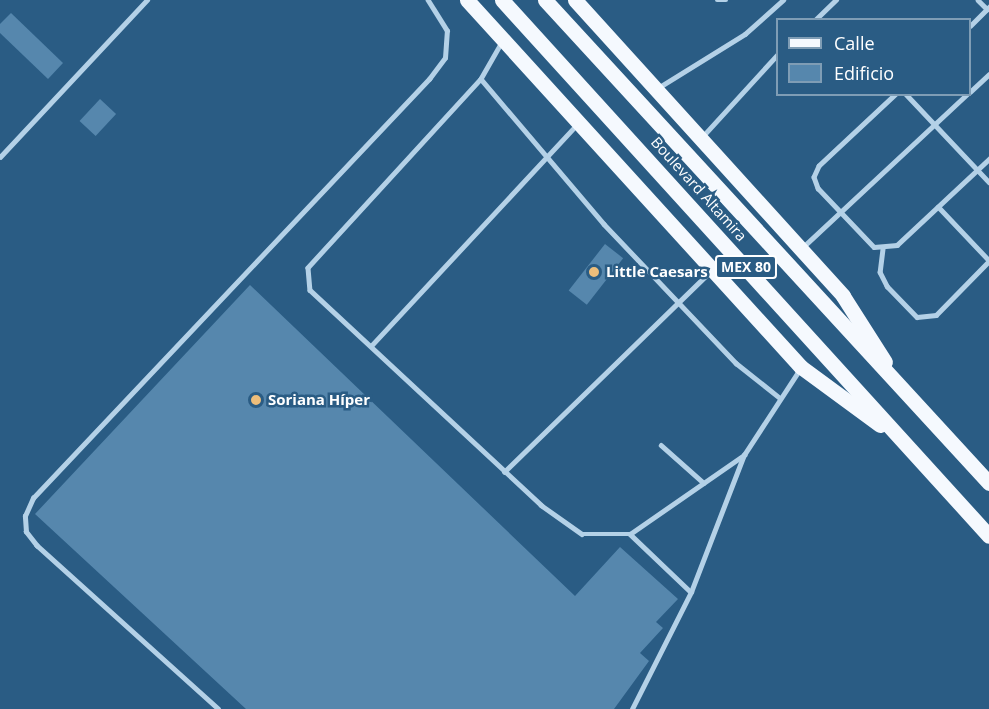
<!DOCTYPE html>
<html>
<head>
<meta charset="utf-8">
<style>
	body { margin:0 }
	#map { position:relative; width:989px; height:709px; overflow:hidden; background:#2a5c84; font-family:"Open Sans",sans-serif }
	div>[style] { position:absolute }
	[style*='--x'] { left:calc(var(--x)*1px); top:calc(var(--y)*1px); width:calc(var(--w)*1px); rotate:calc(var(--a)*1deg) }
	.building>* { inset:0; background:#5687ad; transform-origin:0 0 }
	.lane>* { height:4.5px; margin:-2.25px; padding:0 2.25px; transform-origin:2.25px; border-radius:2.25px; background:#b4d1e7 }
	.primary>* { height:15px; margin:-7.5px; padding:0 7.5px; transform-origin:7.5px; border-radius:7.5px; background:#f5f9fe }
	.dots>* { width:16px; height:16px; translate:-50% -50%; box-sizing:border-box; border:3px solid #2a5c84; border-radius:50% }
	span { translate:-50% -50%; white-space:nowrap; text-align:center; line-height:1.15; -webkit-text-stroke:5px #2a5c84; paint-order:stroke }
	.shield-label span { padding:2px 4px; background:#2a5c84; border:2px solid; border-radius:4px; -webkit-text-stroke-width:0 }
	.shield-label { font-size:14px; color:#fff; font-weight:700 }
	.street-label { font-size:15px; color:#fff }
	.poi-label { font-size:15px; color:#fff; font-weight:700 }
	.left { translate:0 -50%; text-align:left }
	.legend { position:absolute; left:776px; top:18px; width:195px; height:78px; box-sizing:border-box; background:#2a5c84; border:2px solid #7f9db5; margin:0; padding:8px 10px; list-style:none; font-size:18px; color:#fff }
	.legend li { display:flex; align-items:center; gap:12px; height:30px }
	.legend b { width:30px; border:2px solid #7f9db5 }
</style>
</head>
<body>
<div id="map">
	<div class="building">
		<i style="clip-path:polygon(11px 13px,63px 63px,48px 79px,0 33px,0 24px)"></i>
		<i style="left:100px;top:99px;width:22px;height:30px;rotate:43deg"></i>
		<i style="left:605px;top:244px;width:23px;height:59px;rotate:38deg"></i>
		<i style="clip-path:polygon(250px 285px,575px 596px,620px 547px,678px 599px,656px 622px,663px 628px,640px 653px,649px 661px,614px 709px,246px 709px,35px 514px)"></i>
	</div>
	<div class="lane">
		<i style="--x:717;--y:0;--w:9;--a:0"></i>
		<i style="--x:978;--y:0;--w:13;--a:45"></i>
		<i style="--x:815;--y:20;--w:29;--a:-44"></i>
		<i style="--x:970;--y:26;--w:27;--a:-45"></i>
		<i style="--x:501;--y:44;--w:40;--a:119.7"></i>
		<i style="--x:481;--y:79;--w:256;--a:132.5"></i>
		<i style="--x:308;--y:268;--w:22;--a:85"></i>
		<i style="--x:310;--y:290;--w:316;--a:42.9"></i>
		<i style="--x:541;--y:505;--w:50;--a:35.3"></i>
		<i style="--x:582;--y:534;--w:48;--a:0"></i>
		<i style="--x:630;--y:534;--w:139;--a:-34.7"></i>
		<i style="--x:744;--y:455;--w:103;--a:-56.9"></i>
		<i style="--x:481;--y:79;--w:190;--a:49.7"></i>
		<i style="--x:604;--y:224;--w:192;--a:46.5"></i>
		<i style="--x:736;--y:363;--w:56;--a:38.5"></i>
		<i style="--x:658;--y:88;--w:102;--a:-31.8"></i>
		<i style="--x:745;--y:34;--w:51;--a:-41.8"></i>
		<i style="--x:970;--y:92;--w:26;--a:-43"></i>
		<i style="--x:896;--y:94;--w:105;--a:136.9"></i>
		<i style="--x:819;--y:166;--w:12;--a:114"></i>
		<i style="--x:814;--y:177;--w:12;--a:70"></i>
		<i style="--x:818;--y:188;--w:81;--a:46.5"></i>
		<i style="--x:874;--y:247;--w:23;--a:-5"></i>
		<i style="--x:897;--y:245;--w:126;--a:-43.1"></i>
		<i style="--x:906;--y:94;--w:121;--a:46.7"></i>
		<i style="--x:703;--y:136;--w:111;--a:-47.6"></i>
		<i style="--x:0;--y:157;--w:215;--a:-46.9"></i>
		<i style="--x:802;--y:248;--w:226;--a:-43"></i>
		<i style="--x:883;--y:249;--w:23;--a:97"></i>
		<i style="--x:880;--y:272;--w:16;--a:63"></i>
		<i style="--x:887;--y:286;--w:43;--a:45.9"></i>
		<i style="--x:917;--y:317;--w:19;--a:-6"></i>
		<i style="--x:936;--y:315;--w:76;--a:-45.5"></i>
		<i style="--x:989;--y:261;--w:74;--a:-133.4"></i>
		<i style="--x:371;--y:346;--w:303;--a:-47.1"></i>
		<i style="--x:661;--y:445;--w:57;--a:41.5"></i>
		<i style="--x:504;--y:472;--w:289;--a:-44.2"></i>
		<i style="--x:630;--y:534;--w:84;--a:43.6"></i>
		<i style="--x:218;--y:709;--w:244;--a:-138"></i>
		<i style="--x:37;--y:546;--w:18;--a:-128"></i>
		<i style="--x:26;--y:532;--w:16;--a:-94"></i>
		<i style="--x:25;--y:516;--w:20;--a:-66"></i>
		<i style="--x:33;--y:498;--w:577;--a:-46.62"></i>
		<i style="--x:429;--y:79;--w:26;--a:-53"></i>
		<i style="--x:445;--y:58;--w:27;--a:-86"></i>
		<i style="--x:447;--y:31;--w:36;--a:-122"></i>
		<i style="--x:632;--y:709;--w:131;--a:-63.2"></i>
		<i style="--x:691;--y:592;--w:147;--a:-68.9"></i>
	</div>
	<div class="primary">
		<i style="--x:467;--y:0;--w:496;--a:47.7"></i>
		<i style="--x:801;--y:367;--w:98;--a:36.3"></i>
		<i style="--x:502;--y:0;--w:724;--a:47.74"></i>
		<i style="--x:545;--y:0;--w:656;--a:47.41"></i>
		<i style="--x:575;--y:0;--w:399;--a:47.8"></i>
		<i style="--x:843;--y:296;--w:78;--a:57.5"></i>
	</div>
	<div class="dots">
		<i style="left:594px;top:272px;background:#edbe7b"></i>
		<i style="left:256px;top:400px;background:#edbe7b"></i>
	</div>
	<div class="shield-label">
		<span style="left:746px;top:267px">MEX 80</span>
	</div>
	<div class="street-label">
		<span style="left:699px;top:189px;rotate:48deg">Boulevard Altamira</span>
	</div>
	<div class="poi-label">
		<span class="left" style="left:606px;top:272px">Little Caesars</span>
		<span class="left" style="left:268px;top:400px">Soriana Híper</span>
	</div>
	<ul class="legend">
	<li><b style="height:8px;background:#f5f9fe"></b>Calle</li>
	<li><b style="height:16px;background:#5687ad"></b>Edificio</li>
	</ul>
</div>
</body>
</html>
